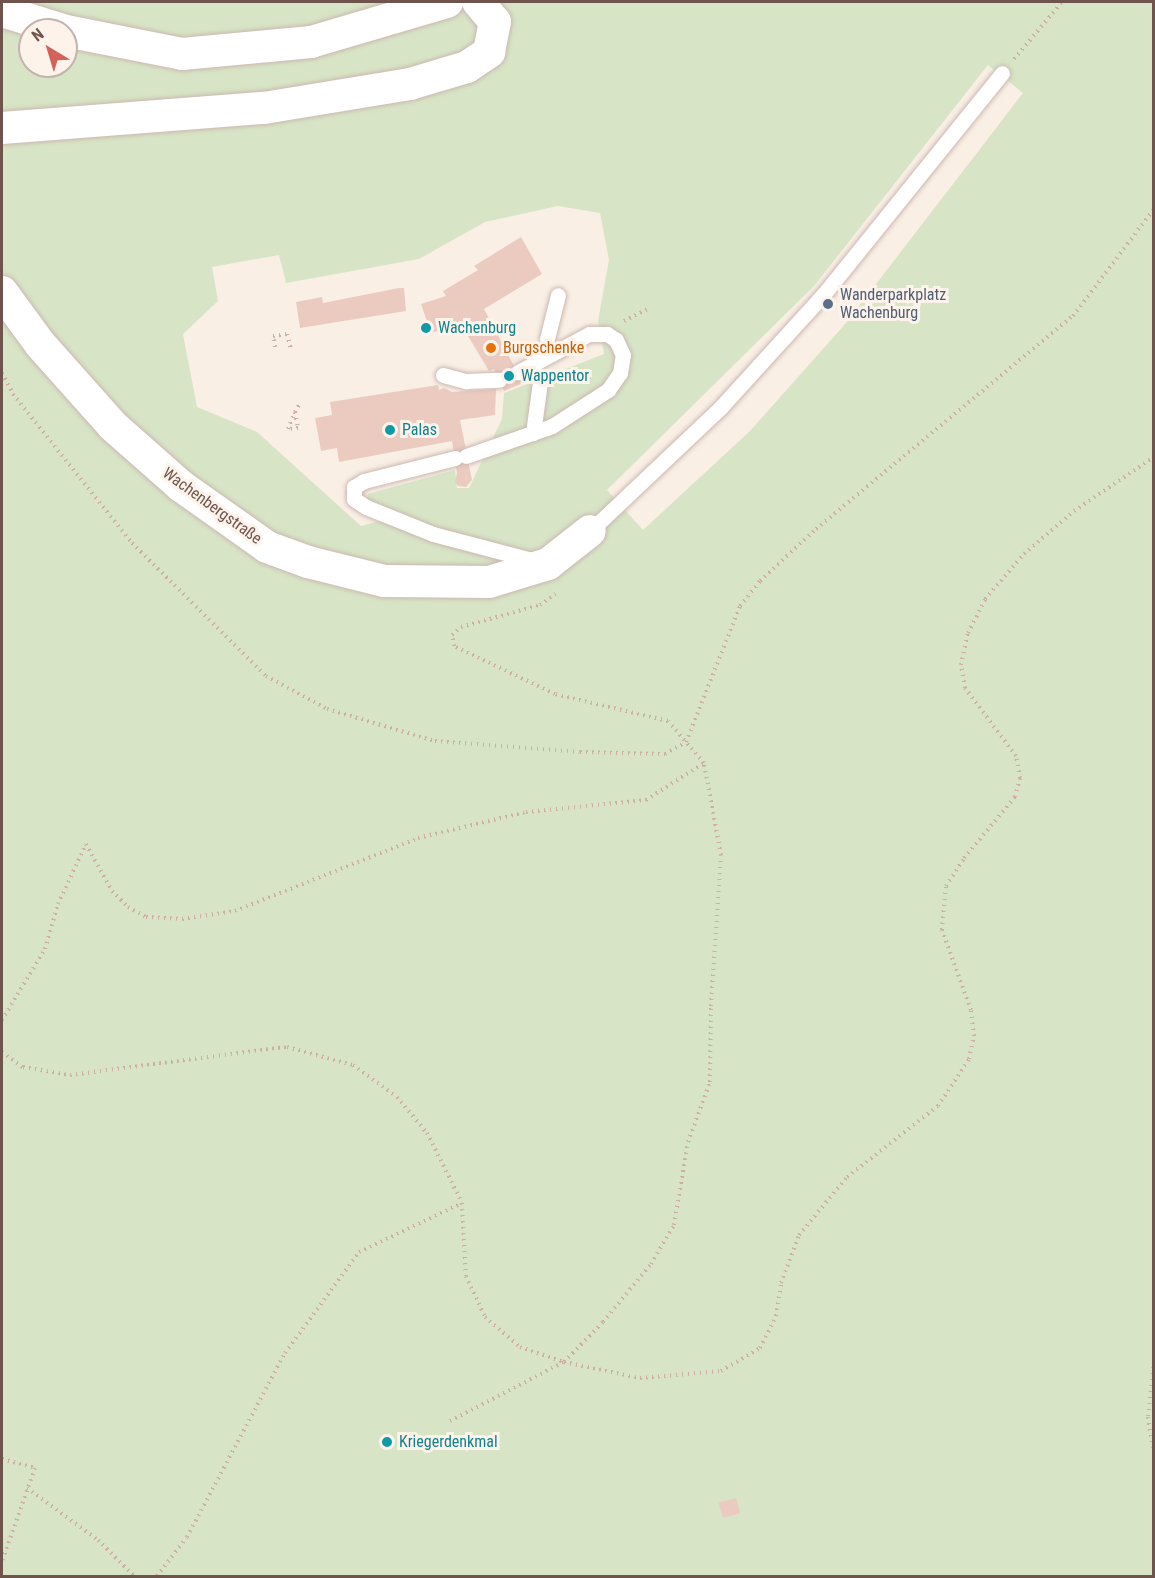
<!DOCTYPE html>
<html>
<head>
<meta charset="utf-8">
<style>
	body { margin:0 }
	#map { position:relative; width:1155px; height:1578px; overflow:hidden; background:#f9efe5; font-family:"Roboto Condensed",sans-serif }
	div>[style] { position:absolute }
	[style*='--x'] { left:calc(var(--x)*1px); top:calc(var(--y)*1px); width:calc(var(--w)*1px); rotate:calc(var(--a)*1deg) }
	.green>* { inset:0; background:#d7e5c6 }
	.building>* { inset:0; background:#ebcbc0; transform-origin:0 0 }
	.path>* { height:4px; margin-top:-2px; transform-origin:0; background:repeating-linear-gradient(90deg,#d0aea4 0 1.5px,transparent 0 6px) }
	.roads { filter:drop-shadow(0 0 2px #ccb8b0) drop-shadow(0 0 2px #ccb8b0) }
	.lane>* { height:15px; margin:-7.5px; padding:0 7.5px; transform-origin:7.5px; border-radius:7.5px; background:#fff }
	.street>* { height:32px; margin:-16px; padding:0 16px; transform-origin:16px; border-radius:16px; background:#fff }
	.dots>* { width:16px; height:16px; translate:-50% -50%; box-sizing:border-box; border:3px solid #fdf3eb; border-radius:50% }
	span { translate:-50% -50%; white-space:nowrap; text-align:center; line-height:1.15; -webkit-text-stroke:6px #fdf3eb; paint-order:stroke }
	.service-label { font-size:16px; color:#4e5e75 }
	.left { translate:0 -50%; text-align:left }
	.culture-label { font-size:16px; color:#0d838f }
	.food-label { font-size:16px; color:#c56008 }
	.street-label { font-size:16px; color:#6f544e }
	.frame { position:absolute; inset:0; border:3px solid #6f544e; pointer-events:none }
	.north { position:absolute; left:18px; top:18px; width:60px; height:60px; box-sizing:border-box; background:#fdf3eb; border:2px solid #c4b3ac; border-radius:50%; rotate:322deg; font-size:16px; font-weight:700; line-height:24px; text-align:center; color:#6f544e }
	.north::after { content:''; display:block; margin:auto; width:21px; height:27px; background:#d56259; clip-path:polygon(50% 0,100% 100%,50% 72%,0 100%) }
</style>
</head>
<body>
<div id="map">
	<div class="green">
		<i style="clip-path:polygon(evenodd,2px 2px,1153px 2px,1153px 1576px,2px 1576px,2px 2px,30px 30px,66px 30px,66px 66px,30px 66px,30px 30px,2px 2px,988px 65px,1023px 93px,846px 323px,750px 431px,643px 530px,607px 490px,814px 286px,988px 65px,2px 2px,558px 206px,600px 213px,609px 260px,598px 321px,604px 354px,504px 393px,502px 419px,469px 488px,457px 488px,455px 470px,368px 494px,367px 499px,401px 515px,361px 526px,257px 432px,197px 407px,183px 334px,218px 301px,212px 267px,279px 255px,286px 283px,419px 259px,485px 222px,558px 206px)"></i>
	</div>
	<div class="building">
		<i style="clip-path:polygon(521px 237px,542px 274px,484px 309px,523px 383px,504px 391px,494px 369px,489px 371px,465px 331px,456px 335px,449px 327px,431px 333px,421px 304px,446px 296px,443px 291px,478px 270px,474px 266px)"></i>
		<i style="clip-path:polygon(399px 288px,404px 288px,406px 311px,300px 328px,296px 302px,322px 297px,323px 303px)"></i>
		<i style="clip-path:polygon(438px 385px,439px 390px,444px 388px,452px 392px,496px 389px,495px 415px,460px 420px,472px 480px,466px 487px,458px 486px,455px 482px,457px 473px,452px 441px,339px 462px,337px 448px,321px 451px,315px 418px,332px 415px,330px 402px)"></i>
		<i style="left:736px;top:1498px;width:16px;height:18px;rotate:75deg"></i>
	</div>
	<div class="path">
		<i style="--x:1014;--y:59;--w:75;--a:-49.9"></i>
		<i style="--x:624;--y:321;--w:27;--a:-27"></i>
		<i style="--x:275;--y:347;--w:11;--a:-100"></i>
		<i style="--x:273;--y:336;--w:14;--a:-8"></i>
		<i style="--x:287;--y:334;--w:16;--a:75"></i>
		<i style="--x:2;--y:373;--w:24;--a:62"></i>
		<i style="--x:13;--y:394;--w:191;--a:51.4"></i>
		<i style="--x:132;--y:543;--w:189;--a:44.8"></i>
		<i style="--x:266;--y:676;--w:69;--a:28.4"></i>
		<i style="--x:327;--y:709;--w:113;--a:16.5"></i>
		<i style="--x:435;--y:741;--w:145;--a:4.3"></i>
		<i style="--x:580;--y:752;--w:85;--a:1.3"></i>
		<i style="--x:665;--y:754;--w:24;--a:-30"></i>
		<i style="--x:686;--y:742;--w:146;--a:-68.3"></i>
		<i style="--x:740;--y:606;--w:32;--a:-51"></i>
		<i style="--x:760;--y:581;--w:76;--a:-42.9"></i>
		<i style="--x:816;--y:529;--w:334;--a:-39.7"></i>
		<i style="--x:1073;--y:316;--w:134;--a:-52.9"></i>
		<i style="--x:295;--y:412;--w:16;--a:79"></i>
		<i style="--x:298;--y:428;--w:10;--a:174"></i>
		<i style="--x:288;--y:429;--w:18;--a:-68"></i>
		<i style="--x:295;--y:412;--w:10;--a:-61"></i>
		<i style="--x:2;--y:1020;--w:83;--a:-58.8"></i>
		<i style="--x:45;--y:949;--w:47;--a:-73.9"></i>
		<i style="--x:58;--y:904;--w:66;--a:-65"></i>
		<i style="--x:86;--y:844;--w:54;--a:61"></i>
		<i style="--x:112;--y:891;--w:23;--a:45"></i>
		<i style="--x:128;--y:907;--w:21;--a:29"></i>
		<i style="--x:146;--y:917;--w:36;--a:3"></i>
		<i style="--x:182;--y:919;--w:54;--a:-8.6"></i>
		<i style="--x:235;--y:911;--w:197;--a:-21.7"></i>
		<i style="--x:418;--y:838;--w:111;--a:-13.5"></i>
		<i style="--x:526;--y:812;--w:121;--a:-5.7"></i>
		<i style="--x:646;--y:800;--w:69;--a:-32.5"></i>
		<i style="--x:2;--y:1052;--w:26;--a:36"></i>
		<i style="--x:23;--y:1067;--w:48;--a:9.7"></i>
		<i style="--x:70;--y:1075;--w:219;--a:-7.4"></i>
		<i style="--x:287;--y:1047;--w:68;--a:15.3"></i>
		<i style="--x:353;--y:1065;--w:54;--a:36"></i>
		<i style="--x:397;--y:1097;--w:47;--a:50.2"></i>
		<i style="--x:427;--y:1133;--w:78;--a:63.4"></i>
		<i style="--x:462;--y:1203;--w:73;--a:86.9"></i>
		<i style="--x:466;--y:1276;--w:45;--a:65.1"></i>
		<i style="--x:485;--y:1317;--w:46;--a:40.6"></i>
		<i style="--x:520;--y:1347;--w:46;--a:18.8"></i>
		<i style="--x:564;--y:1362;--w:78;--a:11.9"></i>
		<i style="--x:640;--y:1378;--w:81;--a:-4.9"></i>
		<i style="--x:721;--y:1371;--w:45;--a:-30.5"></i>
		<i style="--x:760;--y:1348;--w:36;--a:-63"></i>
		<i style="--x:776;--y:1316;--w:33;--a:-81"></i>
		<i style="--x:781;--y:1283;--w:51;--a:-69.4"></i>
		<i style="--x:799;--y:1235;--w:75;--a:-50.4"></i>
		<i style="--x:847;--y:1177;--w:115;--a:-38"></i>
		<i style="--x:938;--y:1106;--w:56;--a:-56.6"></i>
		<i style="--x:969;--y:1059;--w:24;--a:-78"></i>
		<i style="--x:974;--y:1036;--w:26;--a:-97"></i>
		<i style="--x:971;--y:1010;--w:85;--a:-109.9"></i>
		<i style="--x:942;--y:930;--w:44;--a:-84.8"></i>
		<i style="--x:946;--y:886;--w:33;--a:-57"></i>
		<i style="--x:964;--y:858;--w:80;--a:-50.1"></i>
		<i style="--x:1015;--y:797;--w:20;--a:-75"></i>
		<i style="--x:1020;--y:778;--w:22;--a:-100"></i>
		<i style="--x:1016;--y:756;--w:85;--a:-126.9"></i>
		<i style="--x:965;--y:688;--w:23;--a:-100"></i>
		<i style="--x:961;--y:665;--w:33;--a:-78"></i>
		<i style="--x:968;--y:633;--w:38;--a:-63"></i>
		<i style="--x:985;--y:599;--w:60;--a:-49.1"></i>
		<i style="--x:1024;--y:554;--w:66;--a:-40.7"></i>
		<i style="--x:1074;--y:511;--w:97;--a:-34"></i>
		<i style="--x:1154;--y:1361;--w:56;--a:96.1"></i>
		<i style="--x:1148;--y:1417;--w:37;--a:81"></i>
		<i style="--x:450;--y:1421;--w:128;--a:-27.4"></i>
		<i style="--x:564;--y:1362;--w:56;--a:-45.7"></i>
		<i style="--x:603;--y:1322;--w:75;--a:-50.4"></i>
		<i style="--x:651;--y:1264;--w:45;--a:-59.5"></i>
		<i style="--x:674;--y:1225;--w:84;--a:-80.4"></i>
		<i style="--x:688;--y:1142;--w:64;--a:-69.9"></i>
		<i style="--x:710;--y:1082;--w:76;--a:-89.2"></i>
		<i style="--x:711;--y:1006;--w:151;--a:-86.2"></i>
		<i style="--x:721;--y:855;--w:94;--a:-100.5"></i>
		<i style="--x:704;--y:763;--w:55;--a:-130.6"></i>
		<i style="--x:668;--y:721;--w:116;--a:-166.6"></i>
		<i style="--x:555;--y:694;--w:112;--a:-154.6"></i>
		<i style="--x:454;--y:646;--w:11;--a:-100"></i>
		<i style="--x:452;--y:635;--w:12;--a:-42"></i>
		<i style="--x:461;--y:627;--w:82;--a:-15.6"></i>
		<i style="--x:540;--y:605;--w:19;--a:-36"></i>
		<i style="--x:2;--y:1459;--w:34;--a:15"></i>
		<i style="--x:35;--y:1468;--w:99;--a:109.5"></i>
		<i style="--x:27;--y:1488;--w:88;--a:36.2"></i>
		<i style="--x:98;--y:1540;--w:51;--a:45"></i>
		<i style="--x:157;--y:1576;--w:49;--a:-52.4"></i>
		<i style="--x:187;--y:1537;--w:208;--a:-62"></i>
		<i style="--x:285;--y:1353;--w:125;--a:-53.8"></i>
		<i style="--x:359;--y:1252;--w:114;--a:-25.4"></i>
	</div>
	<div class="roads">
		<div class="lane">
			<i style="--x:547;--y:339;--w:45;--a:-76"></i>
			<i style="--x:443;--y:375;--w:24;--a:15"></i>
			<i style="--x:466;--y:381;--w:33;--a:-2"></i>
			<i style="--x:533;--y:433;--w:51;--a:-82.2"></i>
			<i style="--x:466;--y:456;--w:91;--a:-19.2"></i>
			<i style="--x:552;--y:426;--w:67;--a:-32.7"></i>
			<i style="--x:608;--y:390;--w:21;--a:-55"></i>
			<i style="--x:620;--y:373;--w:18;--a:-81"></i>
			<i style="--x:623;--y:355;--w:17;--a:-115"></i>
			<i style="--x:616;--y:340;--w:11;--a:-146"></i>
			<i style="--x:607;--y:334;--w:18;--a:180"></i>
			<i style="--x:589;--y:334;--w:81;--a:151.8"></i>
			<i style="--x:455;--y:458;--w:94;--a:165.8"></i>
			<i style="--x:364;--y:481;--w:12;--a:149"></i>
			<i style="--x:354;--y:487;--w:12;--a:90"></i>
			<i style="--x:354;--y:499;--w:14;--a:34"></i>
			<i style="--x:366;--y:507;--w:72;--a:21.9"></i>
			<i style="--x:433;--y:534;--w:106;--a:14.7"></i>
			<i style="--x:590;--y:531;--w:180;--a:-43.4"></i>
			<i style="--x:721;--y:407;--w:151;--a:-47.7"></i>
			<i style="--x:823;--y:295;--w:285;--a:-51.1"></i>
		</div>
		<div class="street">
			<i style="--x:2;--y:11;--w:64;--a:17.3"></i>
			<i style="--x:66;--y:31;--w:118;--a:11.2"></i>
			<i style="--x:182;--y:54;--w:130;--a:-5.3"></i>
			<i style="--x:311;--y:42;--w:142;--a:-16.4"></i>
			<i style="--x:2;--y:128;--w:263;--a:-4.4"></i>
			<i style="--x:264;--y:108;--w:148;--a:-9.3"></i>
			<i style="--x:410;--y:84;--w:59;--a:-16.6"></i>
			<i style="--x:467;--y:67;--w:27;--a:-34"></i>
			<i style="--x:489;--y:52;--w:31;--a:-79"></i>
			<i style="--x:495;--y:22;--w:26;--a:-130"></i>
			<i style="--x:2;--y:292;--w:64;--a:53.8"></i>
			<i style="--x:40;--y:344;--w:110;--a:48.3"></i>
			<i style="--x:113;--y:426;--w:91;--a:41.4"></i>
			<i style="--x:181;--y:486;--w:105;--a:35.3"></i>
			<i style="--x:267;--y:547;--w:44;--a:20.1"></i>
			<i style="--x:308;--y:562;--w:78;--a:14"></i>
			<i style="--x:384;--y:581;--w:105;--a:0.5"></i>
			<i style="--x:489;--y:582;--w:62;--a:-17"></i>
			<i style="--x:548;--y:564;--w:53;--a:-38.2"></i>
		</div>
	</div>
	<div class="dots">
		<i style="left:828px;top:304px;background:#5c6f8a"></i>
		<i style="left:426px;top:328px;background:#0f9aa8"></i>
		<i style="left:491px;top:348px;background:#e8710a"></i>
		<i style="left:509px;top:376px;background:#0f9aa8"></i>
		<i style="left:390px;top:430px;background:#0f9aa8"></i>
		<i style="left:387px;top:1442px;background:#0f9aa8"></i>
	</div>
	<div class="service-label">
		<span class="left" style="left:840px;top:304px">Wanderparkplatz<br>Wachenburg</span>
	</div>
	<div class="culture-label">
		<span class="left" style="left:438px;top:328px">Wachenburg</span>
		<span class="left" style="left:521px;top:376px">Wappentor</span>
		<span class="left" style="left:402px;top:430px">Palas</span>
		<span class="left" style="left:399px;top:1442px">Kriegerdenkmal</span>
	</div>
	<div class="food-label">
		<span class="left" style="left:503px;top:348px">Burgschenke</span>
	</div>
	<div class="street-label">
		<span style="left:212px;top:506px;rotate:36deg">Wachenbergstraße</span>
	</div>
	<div class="frame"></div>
	<div class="north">N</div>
</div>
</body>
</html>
